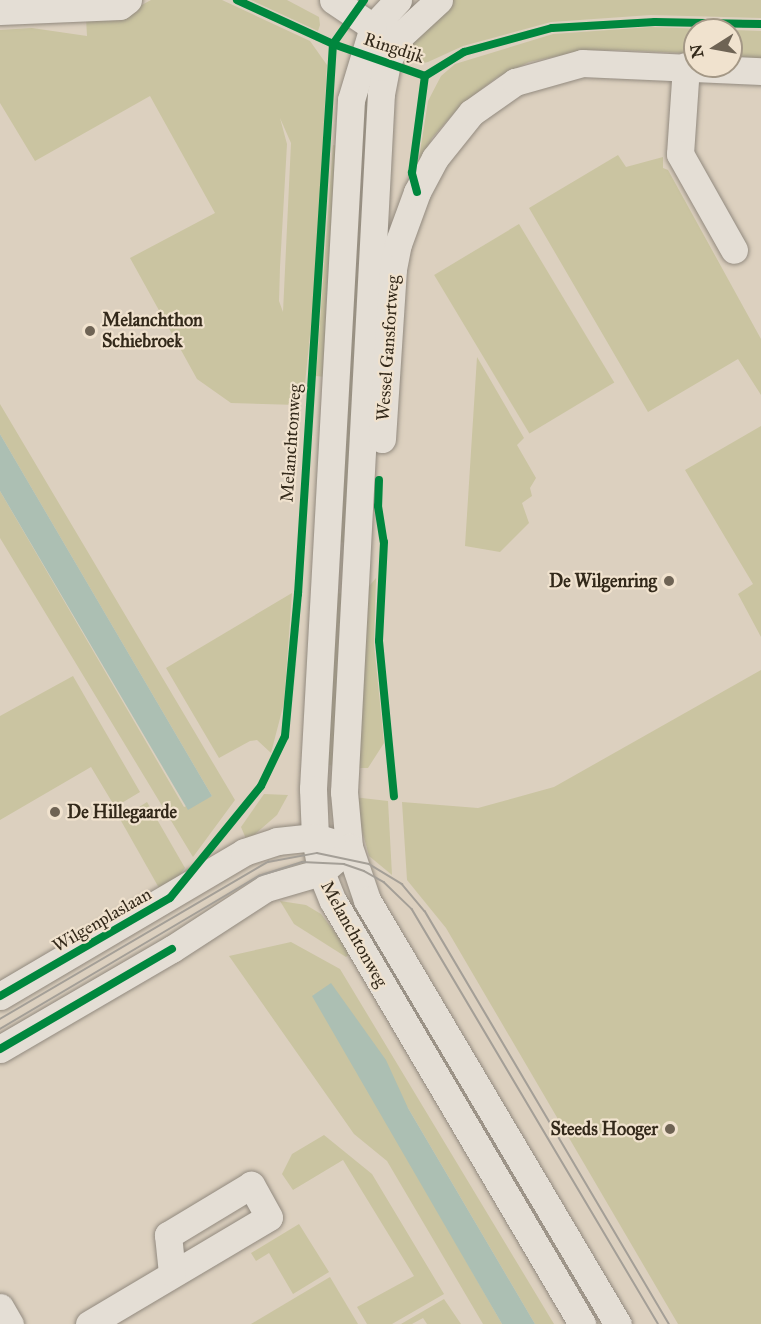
<!DOCTYPE html>
<html>
<head>
<meta charset="utf-8">
<style>
	body { margin:0 }
	#map { position:relative; width:761px; height:1324px; overflow:hidden; background:#dcd0bf; font-family:"IM FELL Great Primer",serif }
	div>[style] { position:absolute }
	[style*='--x'] { left:calc(var(--x)*1px); top:calc(var(--y)*1px); width:calc(var(--w)*1px); rotate:calc(var(--a)*1deg) }
	.green>* { inset:0; background:#cac4a1; transform-origin:0 0 }
	.water>* { inset:0; background:#acbfb3 }
	.roads { filter:drop-shadow(0 0 2px #928a7f) drop-shadow(0 0 2px #928a7f) }
	.minor>* { height:27px; margin:-13.5px; padding:0 13.5px; transform-origin:13.5px; border-radius:13.5px; background:#e4ded5 }
	.tram>* { height:1.5px; margin:-0.75px; padding:0 0.75px; transform-origin:0.75px; border-radius:0.75px; background:#a49f97 }
	.cycleway>* { height:8px; margin:-4px; padding:0 4px; transform-origin:4px; border-radius:4px; background:#00873e }
	.dots>* { width:16px; height:16px; translate:-50% -50%; box-sizing:border-box; border:3px solid #f0e2ce; border-radius:50% }
	span { translate:-50% -50%; white-space:nowrap; text-align:center; line-height:1.15; -webkit-text-stroke:4.5px #f0e2ce; paint-order:stroke }
	.street-label { font-size:18px; color:#33291a }
	.poi-label { font-size:18px; color:#33291a; font-weight:700 }
	.left { translate:0 -50%; text-align:left }
	.right { translate:-100% -50%; text-align:right }
	.north { position:absolute; left:683px; top:18px; width:60px; height:60px; box-sizing:border-box; background:#f0e2ce; border:2px solid #a49886; border-radius:50%; rotate:259deg; font-size:16px; font-weight:700; line-height:24px; text-align:center; color:#33291a }
	.north::after { content:''; display:block; margin:auto; width:21px; height:27px; background:#6e6354; clip-path:polygon(50% 0,100% 100%,50% 72%,0 100%) }
</style>
</head>
<body>
<div id="map">
	<div class="green">
		<i style="clip-path:polygon(evenodd,151px 0,222px 0,310px 41px,327px 65px,315px 285px,305px 384px,298px 405px,231px 403px,197px 379px,130px 258px,215px 213px,150px 96px,35px 161px,0 103px,0 30px,32px 28px,87px 36px,86px 18px,116px 19px,151px 0,280px 118px,291px 143px,283px 312px,279px 301px,280px 267px,287px 144px,280px 118px)"></i>
		<i style="clip-path:polygon(251px 0,287px 0,319px 17px,320px 25px,318px 31px)"></i>
		<i style="clip-path:polygon(448px 0,761px 0,761px 18px,651px 15px,551px 22px,463px 46px,428px 62px,419px 64px,399px 58px)"></i>
		<i style="clip-path:polygon(651px 27px,761px 31px,761px 65px,731px 63px,731px 30px,695px 30px,695px 61px,683px 61px,683px 53px,619px 50px,582px 51px,529px 62px,496px 78px,461px 105px,432px 138px,417px 171px,428px 101px,441px 76px,455px 64px,553px 34px)"></i>
		<i style="clip-path:polygon(365px 78px,373px 81px,351px 543px,337px 542px)"></i>
		<i style="clip-path:polygon(333px 145px,338px 146px,325px 377px,316px 376px)"></i>
		<i style="clip-path:polygon(618px 155px,626px 167px,663px 157px,663px 168px,668px 170px,761px 339px,761px 395px,738px 359px,648px 412px,529px 208px)"></i>
		<i style="left:519px;top:224px;width:185px;height:99px;rotate:59deg"></i>
		<i style="clip-path:polygon(477px 357px,524px 438px,517px 445px,536px 478px,530px 488px,532px 496px,522px 503px,529px 523px,500px 552px,465px 546px)"></i>
		<i style="clip-path:polygon(0 404px,235px 800px,193px 857px,0 538px,0 491px,184px 807px,212px 796px,0 434px)"></i>
		<i style="clip-path:polygon(761px 426px,761px 637px,738px 594px,753px 584px,685px 470px)"></i>
		<i style="clip-path:polygon(376px 578px,374px 644px,384px 743px,368px 768px,354px 768px,364px 592px)"></i>
		<i style="clip-path:polygon(292px 593px,284px 703px,271px 753px,257px 740px,250px 741px,219px 758px,166px 668px)"></i>
		<i style="left:334px;top:593px;width:15px;height:172px;rotate:4deg"></i>
		<i style="clip-path:polygon(761px 670px,761px 1324px,678px 1324px,446px 928px,407px 880px,402px 802px,478px 808px,554px 787px)"></i>
		<i style="clip-path:polygon(73px 676px,140px 792px,115px 807px,91px 767px,0 820px,0 716px)"></i>
		<i style="clip-path:polygon(264px 794px,288px 795px,277px 815px,247px 841px,241px 827px)"></i>
		<i style="clip-path:polygon(353px 797px,388px 801px,392px 875px,369px 856px)"></i>
		<i style="clip-path:polygon(147px 802px,185px 868px,163px 895px,120px 819px)"></i>
		<i style="clip-path:polygon(280px 901px,306px 905px,321px 914px,351px 953px,346px 957px,294px 924px)"></i>
		<i style="clip-path:polygon(291px 942px,340px 969px,554px 1324px,535px 1324px,408px 1108px,313px 993px,502px 1324px,483px 1324px,387px 1161px,354px 1134px,229px 956px)"></i>
		<i style="clip-path:polygon(324px 1135px,372px 1174px,444px 1294px,392px 1324px,367px 1324px,357px 1307px,414px 1276px,343px 1160px,293px 1190px,282px 1174px,292px 1154px)"></i>
		<i style="clip-path:polygon(299px 1224px,329px 1272px,293px 1294px,269px 1253px,256px 1261px,251px 1253px)"></i>
		<i style="clip-path:polygon(330px 1277px,358px 1324px,251px 1324px)"></i>
		<i style="clip-path:polygon(444px 1299px,461px 1324px,427px 1324px,423px 1318px,412px 1324px,401px 1324px)"></i>
	</div>
	<div class="water">
		<i style="clip-path:polygon(0 434px,212px 796px,188px 810px,0 491px)"></i>
		<i style="clip-path:polygon(331px 983px,386px 1060px,408px 1108px,535px 1324px,502px 1324px,312px 996px)"></i>
	</div>
	<div class="roads">
		<div class="minor">
			<i style="--x:333;--y:0;--w:48;--a:34"></i>
			<i style="--x:373;--y:27;--w:16;--a:14"></i>
			<i style="--x:398;--y:0;--w:37;--a:133"></i>
			<i style="--x:373;--y:27;--w:76;--a:106.8"></i>
			<i style="--x:351;--y:100;--w:690;--a:93.16"></i>
			<i style="--x:313;--y:789;--w:48;--a:87.6"></i>
			<i style="--x:315;--y:837;--w:36;--a:80"></i>
			<i style="--x:321;--y:872;--w:31;--a:68"></i>
			<i style="--x:333;--y:901;--w:491;--a:59.5"></i>
			<i style="--x:439;--y:0;--w:52;--a:137.4"></i>
			<i style="--x:401;--y:35;--w:31;--a:117"></i>
			<i style="--x:387;--y:63;--w:31;--a:101"></i>
			<i style="--x:381;--y:93;--w:700;--a:93.03"></i>
			<i style="--x:344;--y:792;--w:55;--a:84.8"></i>
			<i style="--x:349;--y:847;--w:56;--a:71.2"></i>
			<i style="--x:367;--y:900;--w:493;--a:59.4"></i>
			<i style="--x:0;--y:11;--w:120;--a:-2.4"></i>
			<i style="--x:120;--y:6;--w:10;--a:-37"></i>
			<i style="--x:686;--y:66;--w:88;--a:93.9"></i>
			<i style="--x:680;--y:154;--w:110;--a:60.6"></i>
			<i style="--x:382;--y:439;--w:170;--a:-86.3"></i>
			<i style="--x:393;--y:269;--w:25;--a:-79"></i>
			<i style="--x:398;--y:244;--w:55;--a:-69.9"></i>
			<i style="--x:417;--y:192;--w:38;--a:-62"></i>
			<i style="--x:435;--y:158;--w:58;--a:-51.3"></i>
			<i style="--x:471;--y:113;--w:54;--a:-35.2"></i>
			<i style="--x:515;--y:82;--w:70;--a:-15.8"></i>
			<i style="--x:582;--y:63;--w:179;--a:2.6"></i>
			<i style="--x:0;--y:996;--w:283;--a:-30.5"></i>
			<i style="--x:244;--y:852;--w:35;--a:-18"></i>
			<i style="--x:277;--y:841;--w:38;--a:-6"></i>
			<i style="--x:315;--y:837;--w:17;--a:17"></i>
			<i style="--x:0;--y:1049;--w:199;--a:-30.2"></i>
			<i style="--x:172;--y:949;--w:112;--a:-33"></i>
			<i style="--x:266;--y:888;--w:57;--a:-16.2"></i>
			<i style="--x:321;--y:872;--w:18;--a:-41"></i>
			<i style="--x:0;--y:1307;--w:20;--a:60"></i>
			<i style="--x:89;--y:1324;--w:209;--a:-30.7"></i>
			<i style="--x:269;--y:1217;--w:37;--a:-119"></i>
			<i style="--x:251;--y:1185;--w:97;--a:148.9"></i>
			<i style="--x:168;--y:1235;--w:38;--a:84"></i>
		</div>
	</div>
	<div class="tram">
		<i style="--x:0;--y:1019;--w:311;--a:-30.4"></i>
		<i style="--x:268;--y:862;--w:50;--a:-10.4"></i>
		<i style="--x:317;--y:853;--w:53;--a:11.9"></i>
		<i style="--x:369;--y:864;--w:39;--a:31"></i>
		<i style="--x:402;--y:884;--w:35;--a:50"></i>
		<i style="--x:425;--y:911;--w:480;--a:59.4"></i>
		<i style="--x:0;--y:1029;--w:301;--a:-30.6"></i>
		<i style="--x:259;--y:876;--w:45;--a:-18"></i>
		<i style="--x:302;--y:862;--w:42;--a:2.7"></i>
		<i style="--x:344;--y:864;--w:21;--a:19"></i>
		<i style="--x:364;--y:871;--w:23;--a:29"></i>
		<i style="--x:384;--y:882;--w:39;--a:44"></i>
		<i style="--x:412;--y:909;--w:482;--a:59.3"></i>
	</div>
	<div class="cycleway">
		<i style="--x:237;--y:0;--w:106;--a:24.6"></i>
		<i style="--x:333;--y:44;--w:97;--a:19.2"></i>
		<i style="--x:425;--y:76;--w:46;--a:-31.6"></i>
		<i style="--x:464;--y:52;--w:91;--a:-15.3"></i>
		<i style="--x:552;--y:28;--w:103;--a:-3.3"></i>
		<i style="--x:655;--y:22;--w:106;--a:1.1"></i>
		<i style="--x:417;--y:192;--w:20;--a:-105"></i>
		<i style="--x:412;--y:173;--w:98;--a:-82.4"></i>
		<i style="--x:379;--y:480;--w:26;--a:92"></i>
		<i style="--x:378;--y:506;--w:36;--a:81"></i>
		<i style="--x:384;--y:542;--w:99;--a:92.9"></i>
		<i style="--x:379;--y:641;--w:156;--a:84.5"></i>
		<i style="--x:0;--y:996;--w:196;--a:-30"></i>
		<i style="--x:170;--y:898;--w:144;--a:-50.9"></i>
		<i style="--x:261;--y:786;--w:55;--a:-64.4"></i>
		<i style="--x:285;--y:736;--w:143;--a:-84.8"></i>
		<i style="--x:298;--y:594;--w:551;--a:-86.36"></i>
		<i style="--x:333;--y:44;--w:54;--a:-54.8"></i>
		<i style="--x:0;--y:1049;--w:199;--a:-30.2"></i>
	</div>
	<div class="dots">
		<i style="left:90px;top:331px;background:#6e6354"></i>
		<i style="left:669px;top:581px;background:#6e6354"></i>
		<i style="left:55px;top:812px;background:#6e6354"></i>
		<i style="left:670px;top:1129px;background:#6e6354"></i>
	</div>
	<div class="street-label">
		<span style="left:394px;top:48px;rotate:18deg">Ringdijk</span>
		<span style="left:388px;top:348px;rotate:-86deg">Wessel Gansfortweg</span>
		<span style="left:291px;top:443px;rotate:-86deg">Melanchtonweg</span>
		<span style="left:102px;top:920px;rotate:-30deg">Wilgenplaslaan</span>
		<span style="left:354px;top:934px;rotate:61deg">Melanchtonweg</span>
	</div>
	<div class="poi-label">
		<span class="left" style="left:102px;top:331px">Melanchthon<br>Schiebroek</span>
		<span class="right" style="left:657px;top:581px">De Wilgenring</span>
		<span class="left" style="left:67px;top:812px">De Hillegaarde</span>
		<span class="right" style="left:658px;top:1129px">Steeds Hooger</span>
	</div>
	<div class="north">N</div>
</div>
</body>
</html>
